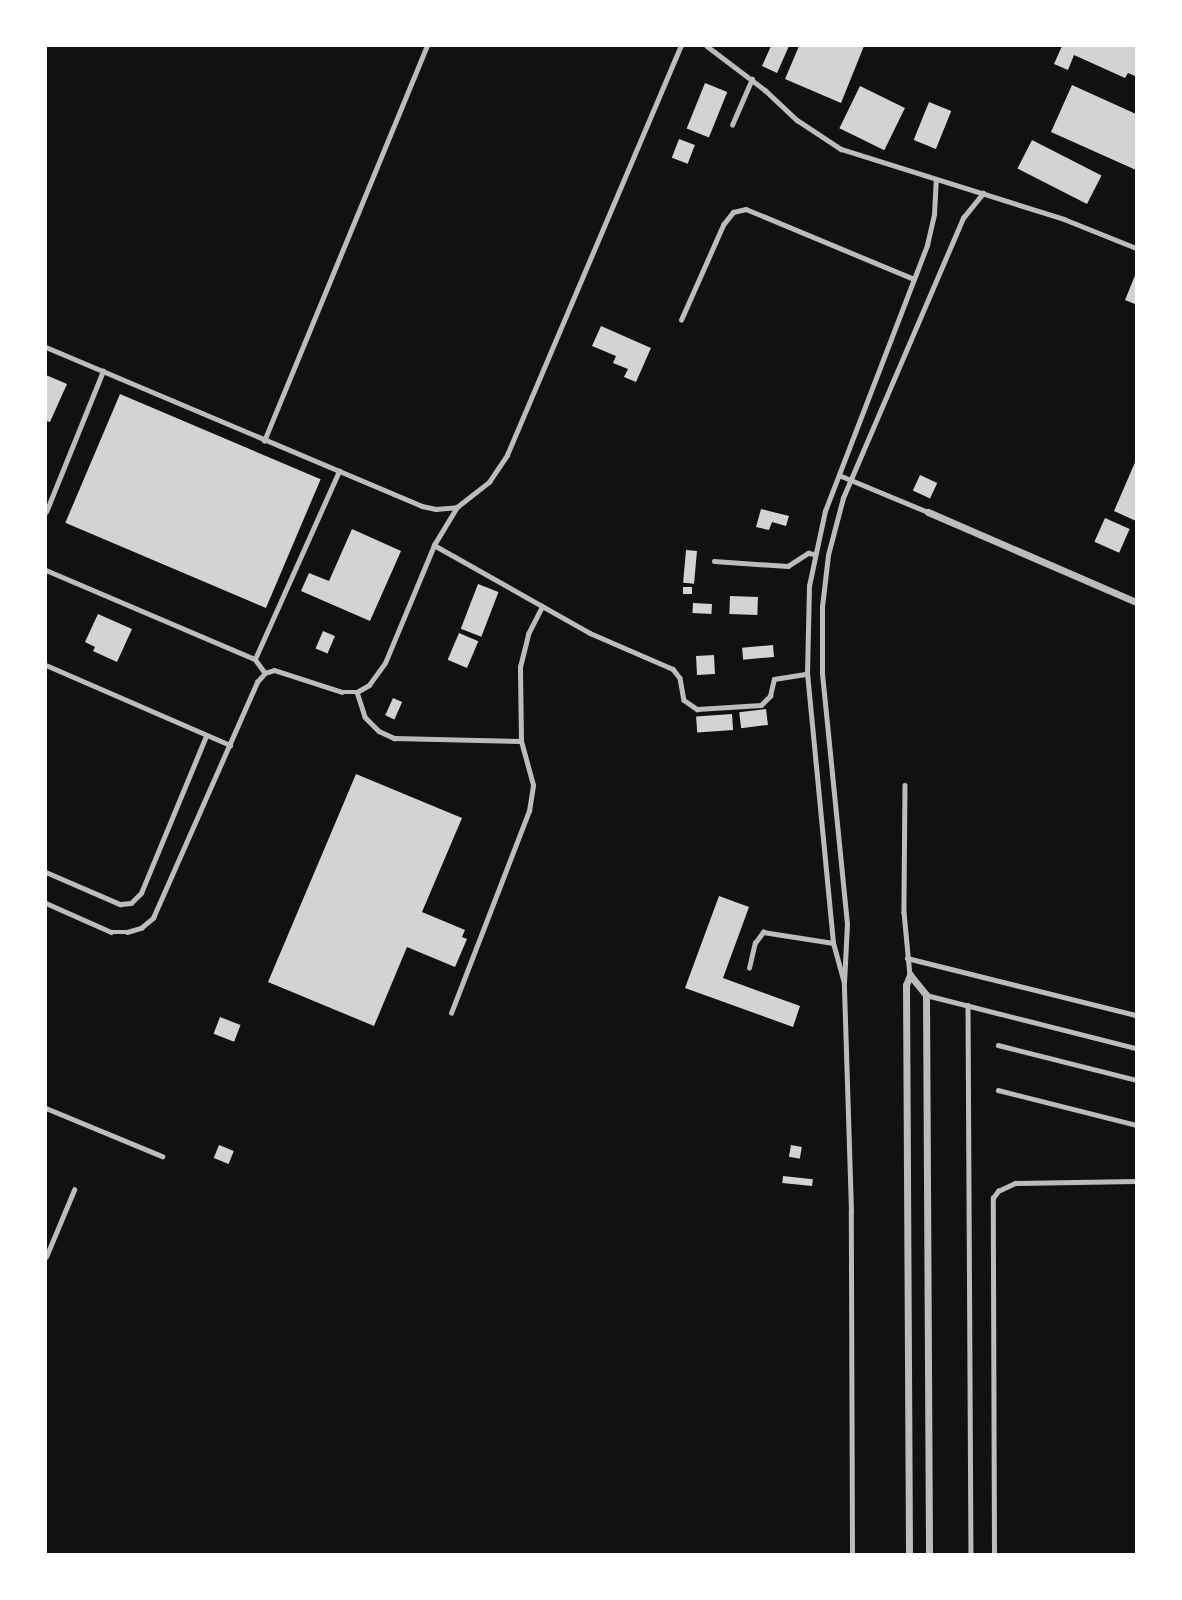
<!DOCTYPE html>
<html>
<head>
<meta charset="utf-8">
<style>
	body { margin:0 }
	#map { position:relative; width:1182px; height:1600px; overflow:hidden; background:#111; font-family:Helvetica,sans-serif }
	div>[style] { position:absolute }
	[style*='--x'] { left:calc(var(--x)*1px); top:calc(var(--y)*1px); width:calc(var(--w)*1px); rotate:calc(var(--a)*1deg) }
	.building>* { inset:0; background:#d3d3d3; transform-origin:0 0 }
	.service>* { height:4.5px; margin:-2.25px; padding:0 2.25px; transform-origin:2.25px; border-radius:2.25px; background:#bcbcbc }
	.minor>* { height:7px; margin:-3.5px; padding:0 3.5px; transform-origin:3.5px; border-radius:3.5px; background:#bcbcbc }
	span { translate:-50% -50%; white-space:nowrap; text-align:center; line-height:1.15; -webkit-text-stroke:7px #fff; paint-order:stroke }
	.frame { position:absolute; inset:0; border:47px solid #fff; pointer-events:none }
</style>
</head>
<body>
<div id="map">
	<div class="building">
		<i style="clip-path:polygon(771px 46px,789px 46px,777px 73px,762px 66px)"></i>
		<i style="clip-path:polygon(799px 46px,864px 46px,841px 103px,785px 79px)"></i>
		<i style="clip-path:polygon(1062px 46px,1136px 46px,1136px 74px,1135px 76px,1128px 73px,1125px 78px,1074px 55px,1068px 70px,1054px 64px)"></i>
		<i style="left:705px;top:83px;width:24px;height:49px;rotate:22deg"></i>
		<i style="clip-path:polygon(1072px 85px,1136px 114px,1136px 170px,1051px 132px)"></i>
		<i style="left:860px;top:86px;width:50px;height:47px;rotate:26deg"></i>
		<i style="left:929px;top:102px;width:24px;height:41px;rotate:22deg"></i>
		<i style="left:679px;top:139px;width:17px;height:20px;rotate:21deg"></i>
		<i style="left:1032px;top:140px;width:78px;height:32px;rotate:27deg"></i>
		<i style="clip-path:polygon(1136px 273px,1136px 300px,1135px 304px,1125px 300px)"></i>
		<i style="clip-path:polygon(601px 326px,651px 348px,636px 382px,624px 377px,628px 369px,613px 363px,616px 356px,592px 346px)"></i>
		<i style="clip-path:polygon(46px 375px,67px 384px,50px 422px,46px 421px)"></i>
		<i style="left:120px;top:394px;width:218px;height:140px;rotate:23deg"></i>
		<i style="clip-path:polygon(1136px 460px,1136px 521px,1114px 511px)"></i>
		<i style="left:920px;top:475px;width:19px;height:17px;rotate:25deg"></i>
		<i style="clip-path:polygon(761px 509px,789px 516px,786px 526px,772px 522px,769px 530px,756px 527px)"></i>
		<i style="left:1105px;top:518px;width:27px;height:26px;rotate:24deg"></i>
		<i style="clip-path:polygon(352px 529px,401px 551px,370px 621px,301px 591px,309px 573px,329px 581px)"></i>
		<i style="left:686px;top:550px;width:11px;height:33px;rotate:5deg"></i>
		<i style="left:478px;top:584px;width:22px;height:48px;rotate:21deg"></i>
		<i style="left:683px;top:587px;width:9px;height:7px"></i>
		<i style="left:730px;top:596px;width:28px;height:18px;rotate:2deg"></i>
		<i style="left:693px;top:603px;width:19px;height:10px;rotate:3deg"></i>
		<i style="clip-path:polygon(98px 614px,132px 629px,117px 662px,93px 651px,95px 647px,85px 642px)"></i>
		<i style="left:323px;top:631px;width:13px;height:19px;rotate:23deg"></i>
		<i style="left:459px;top:633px;width:21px;height:29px;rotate:23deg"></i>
		<i style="left:773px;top:645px;width:12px;height:31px;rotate:85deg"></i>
		<i style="left:714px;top:655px;width:19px;height:18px;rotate:87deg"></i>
		<i style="left:393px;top:698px;width:10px;height:19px;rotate:24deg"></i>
		<i style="left:766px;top:709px;width:16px;height:27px;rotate:83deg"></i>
		<i style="left:732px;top:714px;width:16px;height:36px;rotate:86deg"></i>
		<i style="clip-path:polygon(356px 774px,462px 818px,422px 912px,465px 930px,462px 937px,467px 939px,455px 967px,407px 947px,374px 1026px,268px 982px)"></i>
		<i style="clip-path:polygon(719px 896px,749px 907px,723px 978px,800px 1006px,793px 1027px,685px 988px)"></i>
		<i style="left:220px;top:1017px;width:22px;height:18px;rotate:21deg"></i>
		<i style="left:219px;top:1145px;width:16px;height:14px;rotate:22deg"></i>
		<i style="left:791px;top:1145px;width:11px;height:12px;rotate:10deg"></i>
		<i style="left:783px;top:1176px;width:30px;height:7px;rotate:6deg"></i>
	</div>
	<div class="service">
		<i style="--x:707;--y:46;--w:73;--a:37.2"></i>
		<i style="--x:765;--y:90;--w:44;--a:43.2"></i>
		<i style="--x:797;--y:120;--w:53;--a:33.4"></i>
		<i style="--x:841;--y:149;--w:234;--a:17.4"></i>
		<i style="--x:1064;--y:219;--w:78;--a:21.9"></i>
		<i style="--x:732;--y:125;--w:50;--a:-66.5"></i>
		<i style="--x:681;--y:320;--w:104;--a:-66.1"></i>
		<i style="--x:723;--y:225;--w:16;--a:-52"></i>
		<i style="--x:733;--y:212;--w:13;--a:-13"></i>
		<i style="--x:746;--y:209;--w:182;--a:22.6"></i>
		<i style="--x:46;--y:347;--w:408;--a:22.9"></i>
		<i style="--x:422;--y:506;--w:14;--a:12"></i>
		<i style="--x:436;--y:509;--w:21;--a:-5"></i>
		<i style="--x:457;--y:507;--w:41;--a:-38"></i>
		<i style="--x:489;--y:482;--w:32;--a:-56"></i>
		<i style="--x:507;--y:455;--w:444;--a:-67"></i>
		<i style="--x:264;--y:441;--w:427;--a:-67.6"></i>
		<i style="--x:839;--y:475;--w:96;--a:22.6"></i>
		<i style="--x:46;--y:512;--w:152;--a:-68"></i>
		<i style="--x:434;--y:545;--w:179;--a:29.4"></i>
		<i style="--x:590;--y:633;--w:90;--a:23.4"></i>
		<i style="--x:673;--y:669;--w:11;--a:52"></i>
		<i style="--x:680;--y:678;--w:22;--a:80"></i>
		<i style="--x:684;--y:700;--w:16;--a:35"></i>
		<i style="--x:697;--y:709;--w:64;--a:-3.6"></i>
		<i style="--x:761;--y:705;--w:13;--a:-45"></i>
		<i style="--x:770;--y:696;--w:17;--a:-77"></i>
		<i style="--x:774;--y:679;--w:33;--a:-9"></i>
		<i style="--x:714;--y:561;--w:74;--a:3.9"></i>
		<i style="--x:788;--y:566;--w:24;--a:-33"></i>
		<i style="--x:808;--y:553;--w:6;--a:9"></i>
		<i style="--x:46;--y:570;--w:227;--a:23.1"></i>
		<i style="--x:255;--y:659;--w:17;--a:54"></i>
		<i style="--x:255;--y:659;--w:206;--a:-65.9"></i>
		<i style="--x:46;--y:665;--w:201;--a:23.5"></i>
		<i style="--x:357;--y:692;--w:26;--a:72"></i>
		<i style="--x:365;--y:717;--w:20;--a:45"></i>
		<i style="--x:379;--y:731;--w:17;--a:25"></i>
		<i style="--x:394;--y:738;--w:127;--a:1.4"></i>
		<i style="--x:905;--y:785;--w:127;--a:90.5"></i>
		<i style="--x:904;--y:912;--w:63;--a:84.6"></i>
		<i style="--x:46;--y:872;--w:81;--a:23.4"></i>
		<i style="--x:120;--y:904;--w:11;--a:-5"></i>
		<i style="--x:131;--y:903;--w:14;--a:-45"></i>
		<i style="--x:141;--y:893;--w:170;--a:-67.5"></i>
		<i style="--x:46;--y:903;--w:71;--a:24"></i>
		<i style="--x:111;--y:932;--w:16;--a:0"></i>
		<i style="--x:127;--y:932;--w:15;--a:-16"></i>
		<i style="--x:141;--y:928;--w:16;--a:-40"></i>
		<i style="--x:153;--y:918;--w:258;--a:-66.2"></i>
		<i style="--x:257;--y:682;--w:12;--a:-48"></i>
		<i style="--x:265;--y:673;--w:9;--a:-18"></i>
		<i style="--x:274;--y:670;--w:71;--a:17.9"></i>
		<i style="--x:342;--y:692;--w:15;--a:0"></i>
		<i style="--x:357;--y:692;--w:14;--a:-30"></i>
		<i style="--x:369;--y:685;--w:27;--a:-54"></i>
		<i style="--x:385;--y:663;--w:128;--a:-67.4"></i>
		<i style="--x:434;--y:545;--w:44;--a:-58.8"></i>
		<i style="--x:907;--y:958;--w:236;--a:14"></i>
		<i style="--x:749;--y:968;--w:26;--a:-77"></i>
		<i style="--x:755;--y:943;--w:14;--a:-54"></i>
		<i style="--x:763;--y:932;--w:71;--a:8.9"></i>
		<i style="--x:844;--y:983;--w:41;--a:-105.4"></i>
		<i style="--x:833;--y:943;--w:270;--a:-95.5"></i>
		<i style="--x:807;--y:674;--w:88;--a:-88.7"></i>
		<i style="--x:809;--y:586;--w:77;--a:-78"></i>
		<i style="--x:825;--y:511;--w:285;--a:-69"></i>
		<i style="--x:927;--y:245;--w:32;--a:-77"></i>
		<i style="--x:934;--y:214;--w:34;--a:-87"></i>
		<i style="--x:926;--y:995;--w:217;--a:14.2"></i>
		<i style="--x:968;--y:1005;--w:549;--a:89.69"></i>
		<i style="--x:451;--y:1013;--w:217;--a:-68.9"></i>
		<i style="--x:529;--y:811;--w:26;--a:-81"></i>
		<i style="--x:533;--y:785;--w:46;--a:-105.3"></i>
		<i style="--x:521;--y:741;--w:74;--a:-90.8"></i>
		<i style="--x:520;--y:667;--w:34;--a:-76"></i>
		<i style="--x:528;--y:634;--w:31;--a:-63"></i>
		<i style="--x:998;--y:1045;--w:142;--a:14.2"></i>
		<i style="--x:998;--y:1090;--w:142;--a:14.2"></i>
		<i style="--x:46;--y:1108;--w:126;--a:22.5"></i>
		<i style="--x:46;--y:1257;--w:73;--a:-67.3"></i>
		<i style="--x:852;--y:1554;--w:343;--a:-90.2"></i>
		<i style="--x:851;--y:1211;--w:228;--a:-91.8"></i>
		<i style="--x:844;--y:983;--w:59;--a:-87.1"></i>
		<i style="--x:847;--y:924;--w:252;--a:-95.7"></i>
		<i style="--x:822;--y:673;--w:66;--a:-90"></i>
		<i style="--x:822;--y:607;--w:52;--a:-83.4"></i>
		<i style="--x:828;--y:555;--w:59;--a:-75.3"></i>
		<i style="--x:843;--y:498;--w:305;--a:-66.8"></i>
		<i style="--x:963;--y:218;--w:32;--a:-51"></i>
		<i style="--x:994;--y:1554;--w:356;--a:-90.2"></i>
		<i style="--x:993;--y:1198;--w:9;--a:-54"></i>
		<i style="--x:998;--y:1191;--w:19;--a:-25"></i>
		<i style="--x:1015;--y:1183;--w:121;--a:-0.9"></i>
	</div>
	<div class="minor">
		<i style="--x:928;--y:512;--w:227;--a:23.4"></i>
		<i style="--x:909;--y:1554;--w:569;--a:-90.3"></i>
		<i style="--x:906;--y:985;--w:11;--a:-68"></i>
		<i style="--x:910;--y:975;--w:26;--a:51"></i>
		<i style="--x:926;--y:995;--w:559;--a:89.69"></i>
	</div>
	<div class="frame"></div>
</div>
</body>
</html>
